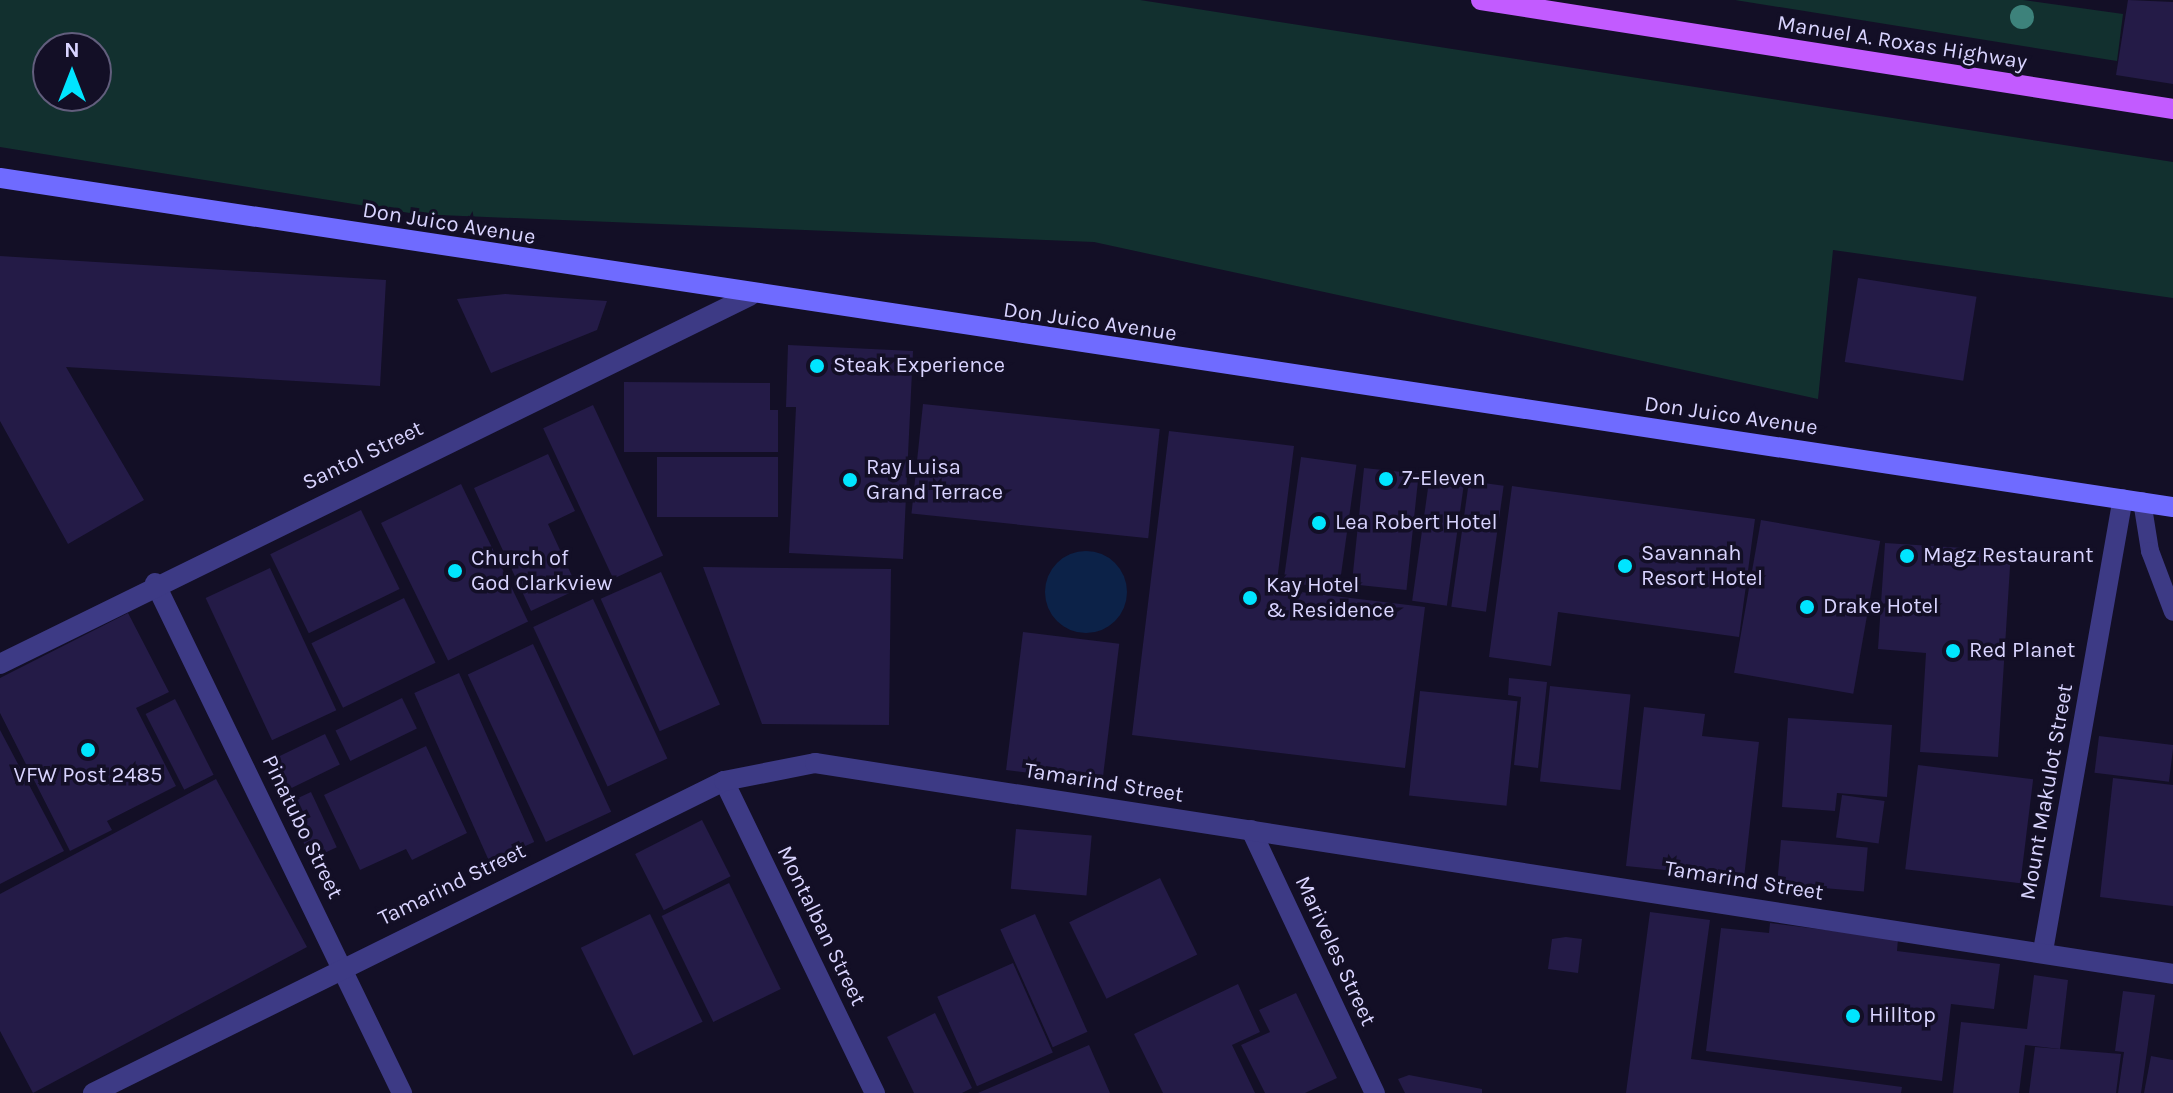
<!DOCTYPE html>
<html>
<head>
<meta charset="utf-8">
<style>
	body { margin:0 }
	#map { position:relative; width:2173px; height:1093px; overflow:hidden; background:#130f26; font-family:Karla,sans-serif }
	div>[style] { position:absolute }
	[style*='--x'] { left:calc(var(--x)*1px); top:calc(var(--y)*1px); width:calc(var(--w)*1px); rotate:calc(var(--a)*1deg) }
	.green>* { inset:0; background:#12302f }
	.water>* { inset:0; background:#0c2248 }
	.round { border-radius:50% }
	.building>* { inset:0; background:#241b47; transform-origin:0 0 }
	.service>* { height:18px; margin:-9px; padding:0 9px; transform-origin:9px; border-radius:9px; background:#3d3a85 }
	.minor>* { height:20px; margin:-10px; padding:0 10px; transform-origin:10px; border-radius:10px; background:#3d3a85 }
	.secondary>* { height:20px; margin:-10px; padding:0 10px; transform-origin:10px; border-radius:10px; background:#6f6bff }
	.primary>* { height:20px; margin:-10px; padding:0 10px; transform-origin:10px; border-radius:10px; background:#c25bff }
	.trees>* { width:24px; height:24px; margin:-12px; border-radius:50%; background:#3d827b }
	.dots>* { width:22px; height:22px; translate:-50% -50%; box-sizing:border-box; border:4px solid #130f26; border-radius:50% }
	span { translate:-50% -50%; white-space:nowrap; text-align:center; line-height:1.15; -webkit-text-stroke:7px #130f26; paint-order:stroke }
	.street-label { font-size:22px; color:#d9d4ff }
	.poi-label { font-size:22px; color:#d9d4ff }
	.left { translate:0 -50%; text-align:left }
	.north { position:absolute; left:32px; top:32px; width:80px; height:80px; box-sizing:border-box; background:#130f26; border:2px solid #625e7d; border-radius:50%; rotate:0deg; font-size:22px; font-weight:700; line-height:32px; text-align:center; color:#d9d4ff }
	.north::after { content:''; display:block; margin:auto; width:28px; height:36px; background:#00e5ff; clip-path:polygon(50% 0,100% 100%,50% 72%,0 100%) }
</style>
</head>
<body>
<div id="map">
	<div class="green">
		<i style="clip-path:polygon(evenodd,0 0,1140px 0,2173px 162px,2173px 298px,1833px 250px,1818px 399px,1094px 242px,416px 214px,0 147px,0 0,96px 48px,96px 96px,48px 96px,48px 48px,96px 48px)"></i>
		<i style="clip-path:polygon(1735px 0,2023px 0,2123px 14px,2117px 61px)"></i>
	</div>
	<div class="water">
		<i class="round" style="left:1045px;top:551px;width:82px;height:82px"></i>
	</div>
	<div class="building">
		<i style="clip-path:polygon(2128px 0,2173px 2px,2173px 84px,2116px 75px)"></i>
		<i style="clip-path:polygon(0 256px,386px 280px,380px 386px,66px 367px,144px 500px,68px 544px,0 421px)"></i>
		<i style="left:1858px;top:278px;width:120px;height:85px;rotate:9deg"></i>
		<i style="clip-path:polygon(505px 294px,607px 301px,597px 330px,491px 373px,457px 299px)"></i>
		<i style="clip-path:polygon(788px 345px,913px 351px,903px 559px,789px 553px,796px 407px,786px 407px)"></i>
		<i style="clip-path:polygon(624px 382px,770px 383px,770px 410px,778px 410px,778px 452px,624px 452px)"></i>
		<i style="left:923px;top:404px;width:238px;height:110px;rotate:6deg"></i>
		<i style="left:593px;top:405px;width:166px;height:55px;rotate:65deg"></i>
		<i style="clip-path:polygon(1169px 431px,1294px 446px,1276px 589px,1425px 607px,1405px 768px,1132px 735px)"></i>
		<i style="clip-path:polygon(548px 454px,575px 511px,548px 524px,578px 589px,531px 611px,474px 488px)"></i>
		<i style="left:657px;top:457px;width:121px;height:60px"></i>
		<i style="left:1301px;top:457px;width:56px;height:126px;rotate:8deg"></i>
		<i style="left:1364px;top:468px;width:55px;height:117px;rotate:6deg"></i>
		<i style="left:1430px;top:474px;width:35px;height:128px;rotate:8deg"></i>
		<i style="left:1469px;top:481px;width:35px;height:127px;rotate:8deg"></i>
		<i style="left:461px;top:484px;width:153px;height:89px;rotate:64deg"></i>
		<i style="clip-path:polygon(1512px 486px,1755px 519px,1739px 637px,1558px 612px,1551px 666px,1489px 657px)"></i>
		<i style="left:361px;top:510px;width:88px;height:101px;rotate:64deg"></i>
		<i style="left:1761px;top:520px;width:121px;height:155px;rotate:10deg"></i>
		<i style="clip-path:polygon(1885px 543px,2011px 551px,1998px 757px,1920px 752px,1926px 653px,1878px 649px)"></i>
		<i style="clip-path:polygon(703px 567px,891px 569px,889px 725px,762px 724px)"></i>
		<i style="left:270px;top:568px;width:157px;height:71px;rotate:65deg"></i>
		<i style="left:661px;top:572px;width:145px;height:66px;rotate:66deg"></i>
		<i style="left:404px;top:598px;width:72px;height:103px;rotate:64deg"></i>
		<i style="left:593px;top:599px;width:176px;height:66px;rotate:65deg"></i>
		<i style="clip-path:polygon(128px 613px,169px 692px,136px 708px,176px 786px,107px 821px,112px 830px,70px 851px,0 713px,0 678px)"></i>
		<i style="left:1023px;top:632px;width:97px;height:139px;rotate:7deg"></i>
		<i style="left:533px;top:644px;width:185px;height:72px;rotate:65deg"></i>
		<i style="left:459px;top:673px;width:185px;height:49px;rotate:66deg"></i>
		<i style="clip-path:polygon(1509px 678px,1547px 682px,1538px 768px,1514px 765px,1521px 697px,1508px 695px)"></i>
		<i style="left:1550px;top:686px;width:81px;height:96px;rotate:6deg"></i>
		<i style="left:1420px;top:691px;width:98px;height:105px;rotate:6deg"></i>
		<i style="left:402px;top:698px;width:34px;height:74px;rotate:64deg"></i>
		<i style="left:175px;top:699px;width:85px;height:33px;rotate:63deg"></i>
		<i style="clip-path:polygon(1644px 707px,1705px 714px,1702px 736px,1759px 742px,1744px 878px,1626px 866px)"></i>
		<i style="clip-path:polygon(1788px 718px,1892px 725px,1887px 797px,1837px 793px,1835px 811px,1782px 807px)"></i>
		<i style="clip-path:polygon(0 730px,64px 851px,0 884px)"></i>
		<i style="left:325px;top:734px;width:34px;height:60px;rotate:64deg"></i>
		<i style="left:2099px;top:736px;width:75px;height:37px;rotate:7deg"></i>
		<i style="clip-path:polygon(426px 746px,467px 833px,412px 860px,406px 849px,360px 870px,324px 795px)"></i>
		<i style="left:1918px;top:765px;width:116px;height:105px;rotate:7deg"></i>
		<i style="clip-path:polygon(2113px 778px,2173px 785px,2173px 906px,2100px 897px)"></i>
		<i style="clip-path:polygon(216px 779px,307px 947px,33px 1093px,0 1031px,0 894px)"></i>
		<i style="left:311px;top:792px;width:61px;height:28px;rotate:65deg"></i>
		<i style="left:1842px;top:795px;width:43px;height:43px;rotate:8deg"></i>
		<i style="left:702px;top:820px;width:63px;height:75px;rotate:63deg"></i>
		<i style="left:1016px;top:829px;width:76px;height:60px;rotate:5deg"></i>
		<i style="left:1781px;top:840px;width:87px;height:44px;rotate:5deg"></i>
		<i style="left:1160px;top:878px;width:85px;height:101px;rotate:64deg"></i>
		<i style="left:729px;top:883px;width:118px;height:75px;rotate:64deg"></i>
		<i style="clip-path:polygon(1650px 912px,1710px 920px,1691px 1059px,1902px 1087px,1901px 1093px,1626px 1093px)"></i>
		<i style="left:650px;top:914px;width:120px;height:77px;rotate:64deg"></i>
		<i style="left:1035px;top:914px;width:129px;height:38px;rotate:66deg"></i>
		<i style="clip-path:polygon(1770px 923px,1898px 939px,1897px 951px,2000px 964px,1994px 1009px,1951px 1004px,1942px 1081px,1706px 1051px,1721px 928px,1769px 933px)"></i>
		<i style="clip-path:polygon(1566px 937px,1582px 939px,1578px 973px,1548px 969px,1552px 939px)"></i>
		<i style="left:1013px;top:963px;width:98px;height:83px;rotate:66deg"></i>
		<i style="clip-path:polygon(2034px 975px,2068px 980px,2060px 1049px,2025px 1045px,2019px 1093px,1953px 1093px,1961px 1022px,2027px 1029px)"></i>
		<i style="clip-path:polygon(1238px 984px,1260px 1032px,1232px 1045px,1255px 1093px,1163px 1093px,1134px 1034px)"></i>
		<i style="clip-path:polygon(2123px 991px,2155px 995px,2141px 1093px,2118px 1093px,2124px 1052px,2115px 1051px)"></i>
		<i style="clip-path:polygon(1296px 993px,1337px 1078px,1305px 1093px,1265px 1093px,1241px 1045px,1270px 1032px,1259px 1010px)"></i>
		<i style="clip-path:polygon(935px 1013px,972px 1088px,962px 1093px,914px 1093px,887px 1037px)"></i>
		<i style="clip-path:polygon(1089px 1045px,1110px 1093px,978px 1093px)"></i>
		<i style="clip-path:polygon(2035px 1047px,2121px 1054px,2116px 1093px,2029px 1093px)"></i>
		<i style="clip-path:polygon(2151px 1056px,2173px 1060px,2173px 1093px,2144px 1093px)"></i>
		<i style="clip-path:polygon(1409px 1075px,1482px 1089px,1482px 1093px,1405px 1093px,1398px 1079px)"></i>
	</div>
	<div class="service">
		<i style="--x:2142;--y:501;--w:51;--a:80.9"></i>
		<i style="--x:2150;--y:551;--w:65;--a:69.3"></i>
	</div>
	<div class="minor">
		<i style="--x:155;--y:583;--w:567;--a:64.16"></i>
		<i style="--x:0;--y:664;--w:835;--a:-26.14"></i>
		<i style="--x:724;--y:781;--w:347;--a:64.2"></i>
		<i style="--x:1251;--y:830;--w:291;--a:64.8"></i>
		<i style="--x:2043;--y:951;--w:459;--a:-80"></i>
		<i style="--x:93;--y:1093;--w:704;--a:-26.31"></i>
		<i style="--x:724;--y:781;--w:93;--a:-11.2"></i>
		<i style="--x:815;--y:763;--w:1374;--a:8.83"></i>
	</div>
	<div class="secondary">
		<i style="--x:0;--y:178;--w:2198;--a:8.61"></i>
	</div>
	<div class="primary">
		<i style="--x:1481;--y:0;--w:701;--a:8.95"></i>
	</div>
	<div class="trees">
		<i style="left:2022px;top:17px"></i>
	</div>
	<div class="dots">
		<i style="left:817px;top:366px;background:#00e5ff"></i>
		<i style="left:1386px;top:479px;background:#00e5ff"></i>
		<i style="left:850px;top:480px;background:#00e5ff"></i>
		<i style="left:1319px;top:523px;background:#00e5ff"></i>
		<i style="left:1907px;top:556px;background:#00e5ff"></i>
		<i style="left:1625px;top:566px;background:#00e5ff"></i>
		<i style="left:455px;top:571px;background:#00e5ff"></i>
		<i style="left:1250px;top:598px;background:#00e5ff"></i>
		<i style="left:1807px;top:607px;background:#00e5ff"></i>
		<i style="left:1953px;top:651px;background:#00e5ff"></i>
		<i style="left:88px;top:750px;background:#00e5ff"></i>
		<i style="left:1853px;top:1016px;background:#00e5ff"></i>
	</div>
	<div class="street-label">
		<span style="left:1902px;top:43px;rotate:9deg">Manuel A. Roxas Highway</span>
		<span style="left:449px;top:224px;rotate:9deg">Don Juico Avenue</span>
		<span style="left:1090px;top:322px;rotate:8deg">Don Juico Avenue</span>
		<span style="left:1731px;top:416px;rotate:8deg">Don Juico Avenue</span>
		<span style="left:363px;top:456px;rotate:-26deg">Santol Street</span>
		<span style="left:1104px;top:783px;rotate:9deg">Tamarind Street</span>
		<span style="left:2047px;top:792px;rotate:-80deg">Mount Makulot Street</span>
		<span style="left:302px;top:827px;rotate:64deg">Pinatubo Street</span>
		<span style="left:1744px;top:881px;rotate:9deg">Tamarind Street</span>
		<span style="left:452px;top:885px;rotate:-26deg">Tamarind Street</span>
		<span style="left:821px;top:926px;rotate:64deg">Montalban Street</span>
		<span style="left:1335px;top:951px;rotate:65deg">Mariveles Street</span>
	</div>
	<div class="poi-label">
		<span class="left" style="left:833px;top:366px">Steak Experience</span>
		<span class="left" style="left:866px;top:480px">Ray Luisa<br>Grand Terrace</span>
		<span class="left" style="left:1402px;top:479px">7-Eleven</span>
		<span class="left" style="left:1335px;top:523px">Lea Robert Hotel</span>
		<span class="left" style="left:1641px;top:566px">Savannah<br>Resort Hotel</span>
		<span class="left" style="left:1923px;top:556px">Magz Restaurant</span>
		<span class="left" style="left:471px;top:571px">Church of<br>God Clarkview</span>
		<span class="left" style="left:1266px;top:598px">Kay Hotel<br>&amp; Residence</span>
		<span class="left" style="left:1823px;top:607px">Drake Hotel</span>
		<span class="left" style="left:1969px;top:651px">Red Planet</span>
		<span style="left:88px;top:776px">VFW Post 2485</span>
		<span class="left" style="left:1869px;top:1016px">Hilltop</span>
	</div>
	<div class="north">N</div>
</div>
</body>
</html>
